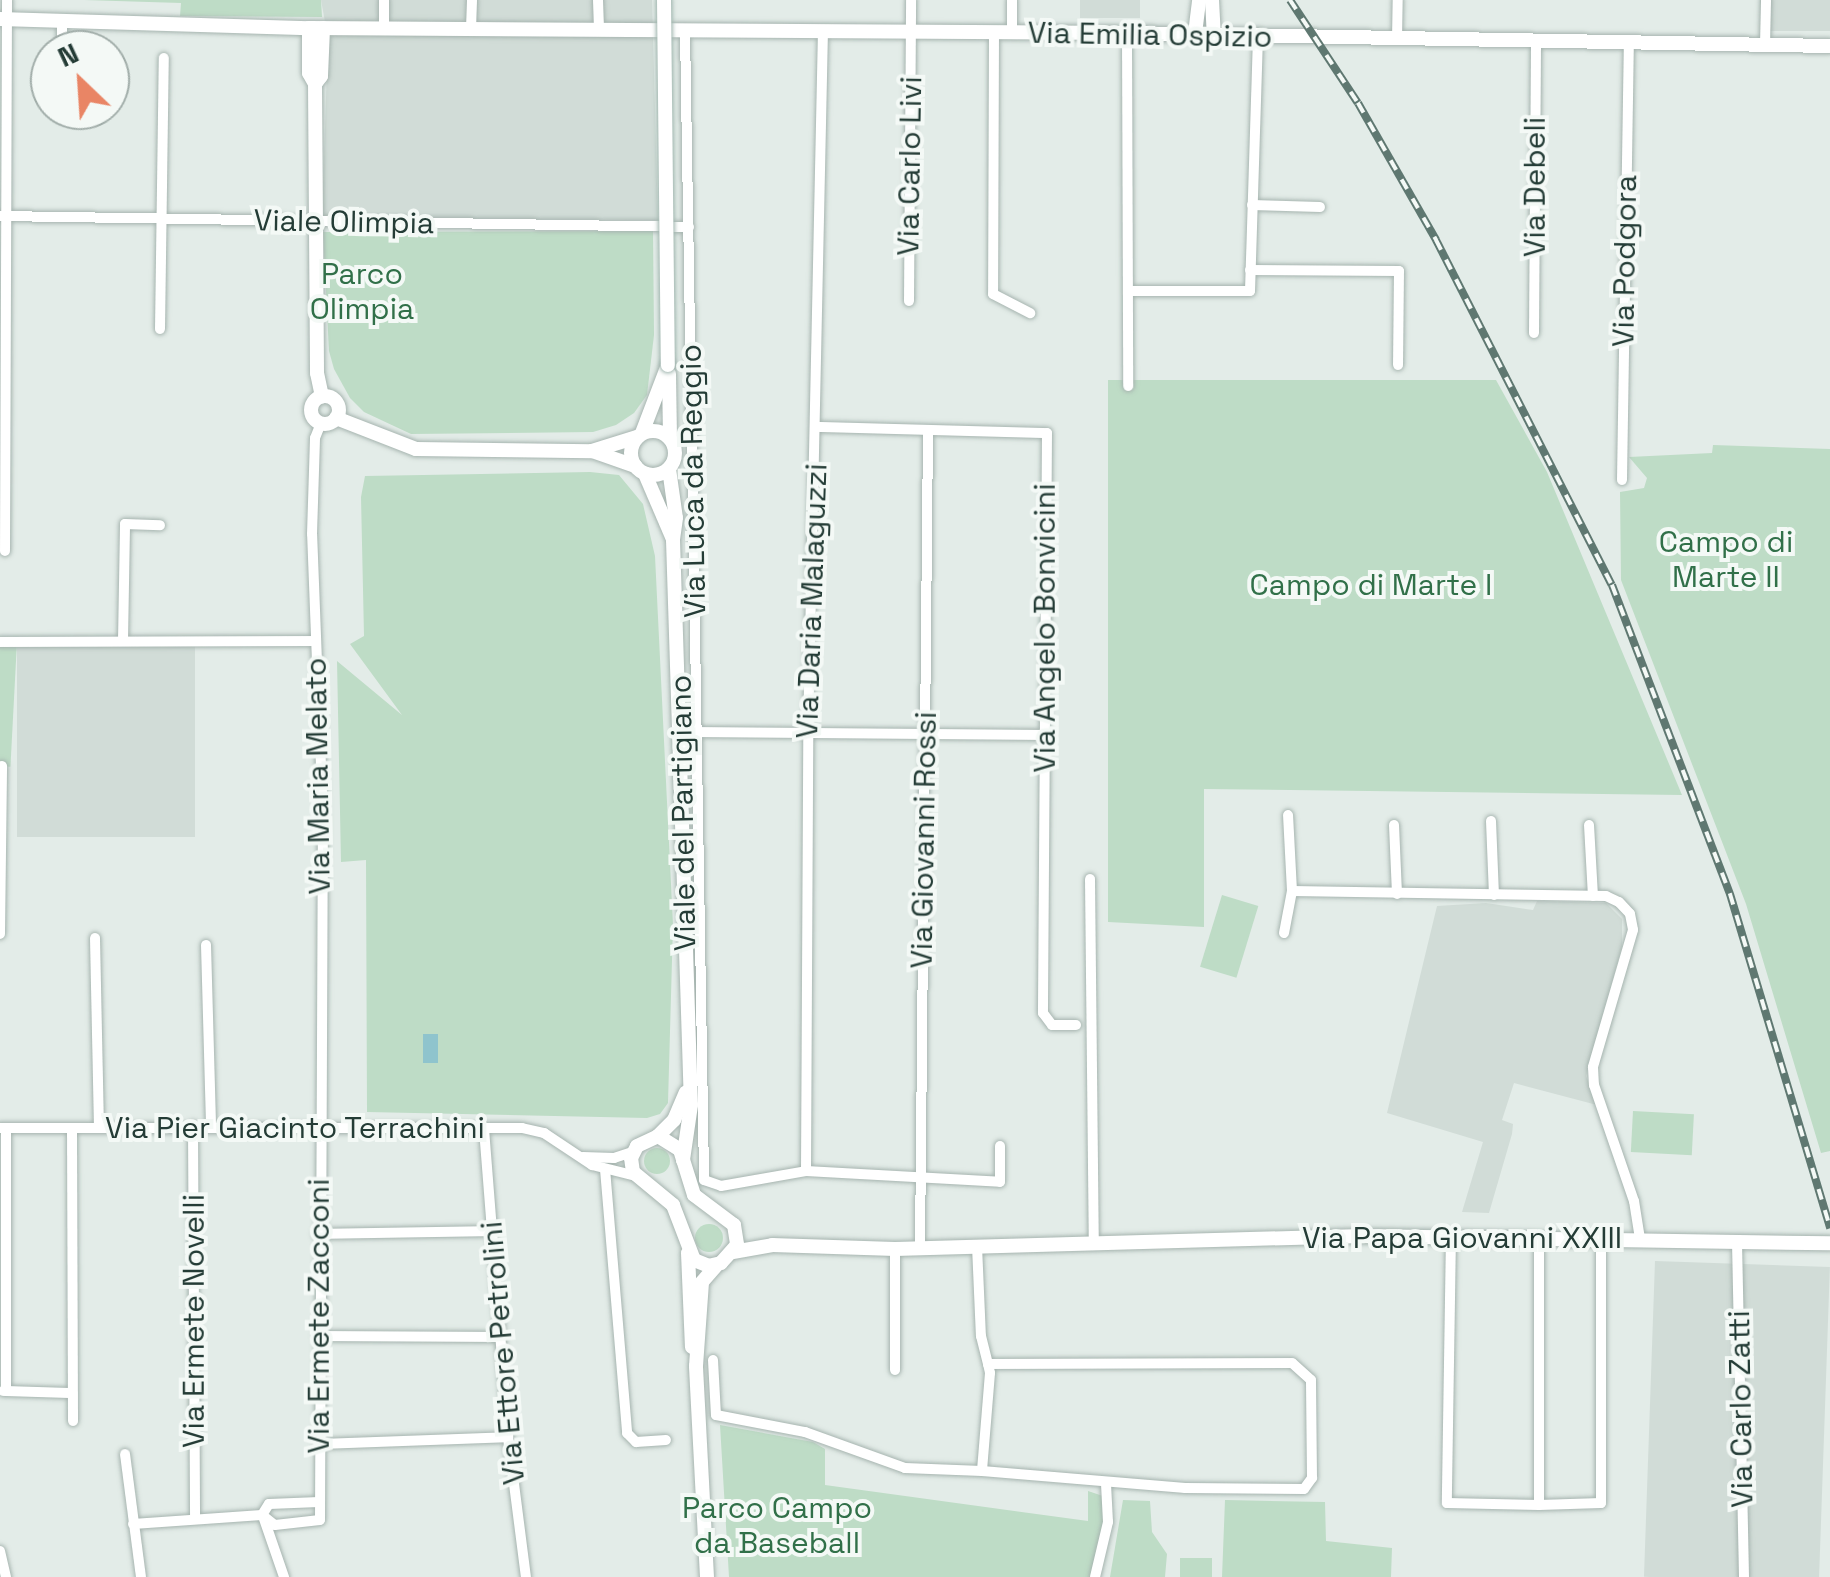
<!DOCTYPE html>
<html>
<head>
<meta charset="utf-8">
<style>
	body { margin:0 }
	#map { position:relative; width:1830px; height:1577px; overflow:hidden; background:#e3ece8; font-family:"Space Grotesk",sans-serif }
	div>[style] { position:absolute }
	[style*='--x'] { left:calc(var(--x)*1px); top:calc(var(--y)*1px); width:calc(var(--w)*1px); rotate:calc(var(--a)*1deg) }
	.built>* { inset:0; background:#d1dcd7; transform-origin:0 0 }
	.green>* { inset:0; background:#bedcc6; transform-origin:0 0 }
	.round { border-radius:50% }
	.water>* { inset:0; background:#8fc4cd; transform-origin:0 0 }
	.roads { filter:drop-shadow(0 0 2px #a6b4af) drop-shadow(0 0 2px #a6b4af) }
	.street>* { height:10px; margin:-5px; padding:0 5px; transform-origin:5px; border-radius:5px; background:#fff }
	.secondary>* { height:14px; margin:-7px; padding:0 7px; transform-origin:7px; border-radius:7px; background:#fff }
	.secondary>.ring { margin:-7px; padding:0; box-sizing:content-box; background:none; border:14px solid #fff; border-radius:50% }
	.rail>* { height:8px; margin-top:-4px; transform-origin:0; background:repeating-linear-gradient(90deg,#f4f9f6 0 11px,#5f7871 0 22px); box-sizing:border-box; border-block:2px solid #5f7871 }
	.bridges { filter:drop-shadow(0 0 2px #a2b7b0) drop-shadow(0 0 2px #a2b7b0) }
	.secondary-bridge>* { height:14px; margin:-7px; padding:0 7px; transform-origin:7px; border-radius:7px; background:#fff }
	span { translate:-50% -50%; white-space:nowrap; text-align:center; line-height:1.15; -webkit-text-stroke:8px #f4f9f6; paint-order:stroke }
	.street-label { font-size:30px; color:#243c36 }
	.park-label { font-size:30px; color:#317049 }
	.north { position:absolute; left:30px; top:30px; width:100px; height:100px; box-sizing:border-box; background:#f4f9f6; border:2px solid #a1ada9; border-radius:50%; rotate:335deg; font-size:28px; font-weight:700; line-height:40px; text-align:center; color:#243c36 }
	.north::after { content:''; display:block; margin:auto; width:35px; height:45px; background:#e98565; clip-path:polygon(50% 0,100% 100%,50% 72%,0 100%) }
</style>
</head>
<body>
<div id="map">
	<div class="built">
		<i style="clip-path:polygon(321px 0,652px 0,658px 220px,322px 218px,328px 38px)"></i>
		<i style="left:1080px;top:0;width:60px;height:18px"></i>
		<i style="left:1760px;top:0;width:70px;height:31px"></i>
		<i style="left:195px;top:641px;width:196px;height:178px;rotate:90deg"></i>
		<i style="clip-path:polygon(1537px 901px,1606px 903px,1622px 919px,1622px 947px,1586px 1076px,1597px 1105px,1514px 1083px,1502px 1120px,1513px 1124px,1512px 1134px,1489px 1213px,1462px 1212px,1483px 1142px,1387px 1113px,1437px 906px,1486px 903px,1533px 910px)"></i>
		<i style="left:1655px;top:1261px;width:175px;height:316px;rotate:2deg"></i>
	</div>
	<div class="green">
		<i style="clip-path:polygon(84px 0,321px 0,322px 17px,180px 16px,181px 3px)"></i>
		<i style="clip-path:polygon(653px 231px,654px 335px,647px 395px,634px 413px,616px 425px,593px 432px,411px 434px,364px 412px,350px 398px,334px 369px,329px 351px,323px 232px)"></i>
		<i style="clip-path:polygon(1108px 380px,1496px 380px,1547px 472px,1682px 795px,1204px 789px,1204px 927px,1108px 922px)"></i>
		<i style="clip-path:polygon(1713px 445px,1830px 449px,1830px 1151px,1821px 1153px,1746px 904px,1621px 580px,1620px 492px,1644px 488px,1647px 478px,1629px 457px,1712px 453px)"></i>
		<i style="clip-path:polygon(590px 472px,619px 475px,643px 504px,655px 556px,673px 925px,668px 1103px,660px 1114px,647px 1118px,367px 1112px,366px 860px,341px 862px,337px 661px,402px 715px,350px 644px,364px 636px,361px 497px,365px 476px)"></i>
		<i style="left:0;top:641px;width:17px;height:125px;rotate:3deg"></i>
		<i style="left:1222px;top:895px;width:38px;height:75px;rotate:17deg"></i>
		<i style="left:1633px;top:1111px;width:61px;height:41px;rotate:3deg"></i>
		<i class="round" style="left:644px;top:1148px;width:26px;height:26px"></i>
		<i class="round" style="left:695px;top:1224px;width:28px;height:28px"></i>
		<i style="clip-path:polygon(720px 1425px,813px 1442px,825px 1449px,825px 1485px,1088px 1521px,1088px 1491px,1106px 1497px,1108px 1522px,1095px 1577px,729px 1577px)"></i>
		<i style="clip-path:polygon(1123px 1500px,1150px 1501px,1152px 1532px,1167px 1554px,1165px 1577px,1110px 1577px)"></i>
		<i style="clip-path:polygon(1225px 1500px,1325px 1502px,1326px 1541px,1392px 1548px,1391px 1577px,1222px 1577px)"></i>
		<i style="left:1180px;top:1558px;width:32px;height:19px"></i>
	</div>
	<div class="water">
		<i style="left:423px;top:1034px;width:15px;height:29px"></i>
	</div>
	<div class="roads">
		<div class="street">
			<i style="--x:598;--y:0;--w:30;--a:88"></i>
			<i style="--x:1012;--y:0;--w:32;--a:90"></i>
			<i style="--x:384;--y:28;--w:28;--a:-90"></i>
			<i style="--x:471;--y:29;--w:29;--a:-88"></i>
			<i style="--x:685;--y:30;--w:1150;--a:89.05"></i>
			<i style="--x:704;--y:1180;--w:18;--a:19"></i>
			<i style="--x:721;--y:1186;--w:86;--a:-10"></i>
			<i style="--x:806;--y:1171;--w:194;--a:3.2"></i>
			<i style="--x:1000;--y:1182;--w:36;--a:-90"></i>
			<i style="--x:994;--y:32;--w:262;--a:90.2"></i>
			<i style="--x:993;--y:294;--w:42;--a:27.2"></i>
			<i style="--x:1127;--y:33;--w:353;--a:89.8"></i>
			<i style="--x:1397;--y:39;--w:39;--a:-89"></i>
			<i style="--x:1765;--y:45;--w:45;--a:-88.7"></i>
			<i style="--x:62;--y:50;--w:29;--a:-90"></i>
			<i style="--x:61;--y:116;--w:6;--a:-90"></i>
			<i style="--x:1252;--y:205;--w:68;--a:1.7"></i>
			<i style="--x:0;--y:216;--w:689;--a:0.91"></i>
			<i style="--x:1250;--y:270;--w:149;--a:0.4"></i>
			<i style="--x:1399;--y:271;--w:94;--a:90.6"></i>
			<i style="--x:1128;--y:291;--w:122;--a:0"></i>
			<i style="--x:1250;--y:291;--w:254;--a:-88.2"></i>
			<i style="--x:909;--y:301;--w:301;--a:-89.6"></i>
			<i style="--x:160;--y:329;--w:271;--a:-89.2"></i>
			<i style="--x:1534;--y:333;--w:293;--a:-89.6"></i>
			<i style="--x:817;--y:427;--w:230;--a:1.5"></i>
			<i style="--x:1047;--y:433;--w:580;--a:90.4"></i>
			<i style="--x:1043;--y:1013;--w:15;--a:53"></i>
			<i style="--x:1052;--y:1025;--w:24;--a:0"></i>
			<i style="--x:1622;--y:480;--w:438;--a:-89.1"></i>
			<i style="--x:5;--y:551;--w:551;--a:-89.79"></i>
			<i style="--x:123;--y:641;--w:117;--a:-89"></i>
			<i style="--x:125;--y:524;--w:35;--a:2"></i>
			<i style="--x:0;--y:642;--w:316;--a:-0.2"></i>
			<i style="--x:697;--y:732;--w:346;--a:0.5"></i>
			<i style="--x:1491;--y:821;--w:74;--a:87.7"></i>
			<i style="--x:1394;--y:825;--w:69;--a:87.5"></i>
			<i style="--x:1589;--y:825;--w:71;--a:86.8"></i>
			<i style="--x:1090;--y:879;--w:364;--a:89.4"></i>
			<i style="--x:1292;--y:891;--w:314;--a:0.9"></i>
			<i style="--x:1606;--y:896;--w:14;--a:25"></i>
			<i style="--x:1619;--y:902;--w:16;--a:47"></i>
			<i style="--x:1630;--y:914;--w:16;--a:79"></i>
			<i style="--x:1633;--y:930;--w:143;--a:106.3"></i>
			<i style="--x:1593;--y:1067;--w:18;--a:87"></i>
			<i style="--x:1594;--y:1085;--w:123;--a:71"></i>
			<i style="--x:1634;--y:1201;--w:38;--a:81"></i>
			<i style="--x:1284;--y:933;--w:43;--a:-79.2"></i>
			<i style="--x:1292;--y:891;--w:76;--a:-93"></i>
			<i style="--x:0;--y:934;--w:168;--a:-89.3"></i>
			<i style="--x:95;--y:938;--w:190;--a:88.8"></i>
			<i style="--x:206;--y:945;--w:182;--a:88.4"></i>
			<i style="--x:193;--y:1126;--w:391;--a:89.7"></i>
			<i style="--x:0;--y:1128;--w:522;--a:0"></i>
			<i style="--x:522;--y:1128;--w:23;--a:13"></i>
			<i style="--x:544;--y:1133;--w:58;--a:33.7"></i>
			<i style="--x:592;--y:1165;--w:45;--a:14"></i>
			<i style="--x:72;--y:1128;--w:293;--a:89.8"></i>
			<i style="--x:6;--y:1129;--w:262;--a:90"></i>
			<i style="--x:484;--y:1129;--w:309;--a:85.5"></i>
			<i style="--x:508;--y:1437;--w:141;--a:82.7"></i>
			<i style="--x:583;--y:1157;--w:31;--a:2"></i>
			<i style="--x:614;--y:1158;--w:20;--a:-18"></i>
			<i style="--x:605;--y:1169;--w:265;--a:85.2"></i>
			<i style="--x:627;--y:1433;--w:13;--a:45"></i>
			<i style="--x:636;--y:1442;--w:30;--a:-4"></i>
			<i style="--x:806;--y:1171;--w:437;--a:-89.7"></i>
			<i style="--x:808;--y:734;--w:703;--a:-88.78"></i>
			<i style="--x:318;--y:1234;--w:174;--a:-1"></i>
			<i style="--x:1451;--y:1235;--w:268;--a:90.9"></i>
			<i style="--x:1447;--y:1503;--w:92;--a:1.2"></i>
			<i style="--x:1539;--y:1505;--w:62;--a:-1.8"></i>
			<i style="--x:1601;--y:1503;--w:265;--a:-90"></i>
			<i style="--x:1737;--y:1242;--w:335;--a:88.8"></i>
			<i style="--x:977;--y:1246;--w:90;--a:87.5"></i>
			<i style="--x:981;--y:1336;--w:29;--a:76"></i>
			<i style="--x:988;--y:1364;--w:9;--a:77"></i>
			<i style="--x:990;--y:1373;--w:98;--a:94.7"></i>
			<i style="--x:982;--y:1471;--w:204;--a:4.8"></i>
			<i style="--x:1185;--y:1488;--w:119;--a:0.5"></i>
			<i style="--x:1304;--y:1489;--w:14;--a:-54"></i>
			<i style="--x:1312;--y:1478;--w:98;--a:-90.6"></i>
			<i style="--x:1311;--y:1380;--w:25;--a:-138"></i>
			<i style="--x:1292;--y:1363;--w:304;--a:179.8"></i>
			<i style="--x:920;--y:1248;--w:816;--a:-89.44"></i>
			<i style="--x:895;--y:1249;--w:121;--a:90"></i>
			<i style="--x:319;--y:1336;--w:182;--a:0.3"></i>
			<i style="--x:713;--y:1360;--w:55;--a:86.9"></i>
			<i style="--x:716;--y:1415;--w:91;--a:10.8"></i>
			<i style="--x:805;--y:1432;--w:106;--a:19.8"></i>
			<i style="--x:905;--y:1468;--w:77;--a:2.2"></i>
			<i style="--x:3;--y:1391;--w:69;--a:1.7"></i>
			<i style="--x:319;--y:1444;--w:189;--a:-2.1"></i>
			<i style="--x:125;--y:1454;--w:124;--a:82.6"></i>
			<i style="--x:1539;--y:1505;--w:268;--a:-90"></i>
			<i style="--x:262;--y:1515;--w:16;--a:38"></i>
			<i style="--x:275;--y:1525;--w:45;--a:-6.3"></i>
			<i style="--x:320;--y:1520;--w:702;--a:-89.76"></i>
			<i style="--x:323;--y:818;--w:284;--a:-92.2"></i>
			<i style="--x:312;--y:534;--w:96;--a:-88.2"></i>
			<i style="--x:315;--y:438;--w:16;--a:-68"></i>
			<i style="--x:262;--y:1515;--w:13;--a:-58"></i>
			<i style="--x:269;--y:1504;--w:50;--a:-2.3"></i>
			<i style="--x:263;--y:1516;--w:65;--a:71"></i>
			<i style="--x:133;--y:1524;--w:129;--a:-4"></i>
			<i style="--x:0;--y:1551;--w:27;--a:77"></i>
			<i style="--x:1095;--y:1577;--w:57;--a:-76.7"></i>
			<i style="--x:1108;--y:1522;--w:39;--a:-93"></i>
		</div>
		<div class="secondary">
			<i style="--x:1212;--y:0;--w:35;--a:87"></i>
			<i style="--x:0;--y:19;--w:309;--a:1.7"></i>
			<i style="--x:309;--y:28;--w:818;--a:0.35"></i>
			<i style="--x:1127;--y:33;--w:703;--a:1.06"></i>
			<i style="--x:309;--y:28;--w:45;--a:90"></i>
			<i style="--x:309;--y:73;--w:13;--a:61"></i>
			<i style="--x:315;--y:84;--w:289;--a:89.6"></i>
			<i style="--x:317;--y:373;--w:24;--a:78"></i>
			<i style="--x:1195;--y:34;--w:34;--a:-83"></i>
			<i style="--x:315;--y:84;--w:10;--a:-53"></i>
			<i style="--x:321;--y:76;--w:48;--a:-87.6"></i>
			<i style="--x:669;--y:374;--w:64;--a:89.1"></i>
			<i class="ring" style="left:311px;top:396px;width:14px;height:14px"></i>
			<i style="--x:336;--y:418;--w:86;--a:21.2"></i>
			<i style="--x:416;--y:449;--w:176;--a:0.7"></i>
			<i style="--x:592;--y:451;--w:46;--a:19.2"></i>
			<i class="ring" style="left:631px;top:431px;width:30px;height:30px"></i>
			<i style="--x:642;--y:433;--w:73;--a:-69.1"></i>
			<i style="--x:592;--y:451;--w:47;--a:-17.3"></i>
			<i style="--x:669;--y:469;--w:49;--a:81.9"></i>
			<i style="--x:676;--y:518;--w:22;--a:98"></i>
			<i style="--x:673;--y:540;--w:565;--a:88.18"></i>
			<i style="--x:691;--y:1105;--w:56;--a:98.3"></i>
			<i style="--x:645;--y:474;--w:69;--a:66.8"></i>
			<i style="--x:658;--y:1136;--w:26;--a:32"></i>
			<i style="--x:680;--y:1150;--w:47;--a:72.7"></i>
			<i style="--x:694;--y:1195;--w:50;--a:36.9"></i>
			<i style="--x:734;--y:1225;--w:20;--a:81"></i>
			<i style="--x:737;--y:1245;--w:24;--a:132"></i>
			<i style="--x:721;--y:1263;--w:12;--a:166"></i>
			<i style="--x:709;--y:1266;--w:16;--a:-158"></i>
			<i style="--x:694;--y:1260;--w:59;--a:-110.9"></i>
			<i style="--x:673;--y:1205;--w:52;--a:-140.5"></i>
			<i style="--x:633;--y:1172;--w:14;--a:-98"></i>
			<i style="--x:631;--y:1158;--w:13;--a:-63"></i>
			<i style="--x:637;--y:1146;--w:23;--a:-25"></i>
			<i style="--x:658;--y:1136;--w:23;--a:-45"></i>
			<i style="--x:674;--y:1120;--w:30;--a:-67"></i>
			<i style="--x:733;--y:1252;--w:40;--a:-10"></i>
			<i style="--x:772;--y:1245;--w:123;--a:1.9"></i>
			<i style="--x:895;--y:1249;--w:467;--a:-1.6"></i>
			<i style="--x:1362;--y:1236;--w:468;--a:0.9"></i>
			<i style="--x:688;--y:1253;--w:94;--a:87.6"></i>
			<i style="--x:707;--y:1577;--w:211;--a:-93"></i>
			<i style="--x:696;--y:1366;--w:84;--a:-85.9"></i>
			<i style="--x:702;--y:1282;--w:23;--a:-49"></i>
		</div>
	</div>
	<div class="rail">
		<i style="--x:1290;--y:0;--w:123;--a:56.6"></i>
		<i style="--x:1358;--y:103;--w:158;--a:60.3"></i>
		<i style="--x:1436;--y:240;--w:387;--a:63"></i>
		<i style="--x:1612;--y:585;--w:331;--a:69.1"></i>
		<i style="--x:1730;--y:894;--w:349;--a:73.3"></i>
	</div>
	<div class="bridges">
		<div class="secondary-bridge">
			<i style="--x:664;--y:0;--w:365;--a:89.4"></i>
		</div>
	</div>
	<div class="street-label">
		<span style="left:1150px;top:35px;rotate:1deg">Via Emilia Ospizio</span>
		<span style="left:910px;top:166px;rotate:-89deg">Via Carlo Livi</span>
		<span style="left:1535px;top:187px;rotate:-90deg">Via Debeli</span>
		<span style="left:344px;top:222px;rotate:1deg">Viale Olimpia</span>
		<span style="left:1625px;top:261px;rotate:-89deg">Via Podgora</span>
		<span style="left:693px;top:481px;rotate:-91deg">Via Luca da Reggio</span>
		<span style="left:812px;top:601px;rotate:-88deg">Via Daria Malaguzzi</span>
		<span style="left:1045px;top:628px;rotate:-90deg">Via Angelo Bonvicini</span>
		<span style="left:318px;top:776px;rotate:-91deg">Via Maria Melato</span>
		<span style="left:683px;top:813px;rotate:-91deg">Viale del Partigiano</span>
		<span style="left:924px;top:840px;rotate:-89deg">Via Giovanni Rossi</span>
		<span style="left:295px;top:1128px">Via Pier Giacinto Terrachini</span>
		<span style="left:1462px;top:1238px">Via Papa Giovanni XXIII</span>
		<span style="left:319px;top:1316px;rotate:-90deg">Via Ermete Zacconi</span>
		<span style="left:194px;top:1321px;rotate:-90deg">Via Ermete Novelli</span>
		<span style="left:503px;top:1353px;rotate:-95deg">Via Ettore Petrolini</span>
		<span style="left:1741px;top:1409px;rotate:-91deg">Via Carlo Zatti</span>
	</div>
	<div class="park-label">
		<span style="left:362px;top:291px">Parco<br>Olimpia</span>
		<span style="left:1726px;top:559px">Campo di<br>Marte II</span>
		<span style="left:1371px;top:585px">Campo di Marte I</span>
		<span style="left:777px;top:1525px">Parco Campo<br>da Baseball</span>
	</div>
	<div class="north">N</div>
</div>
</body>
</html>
